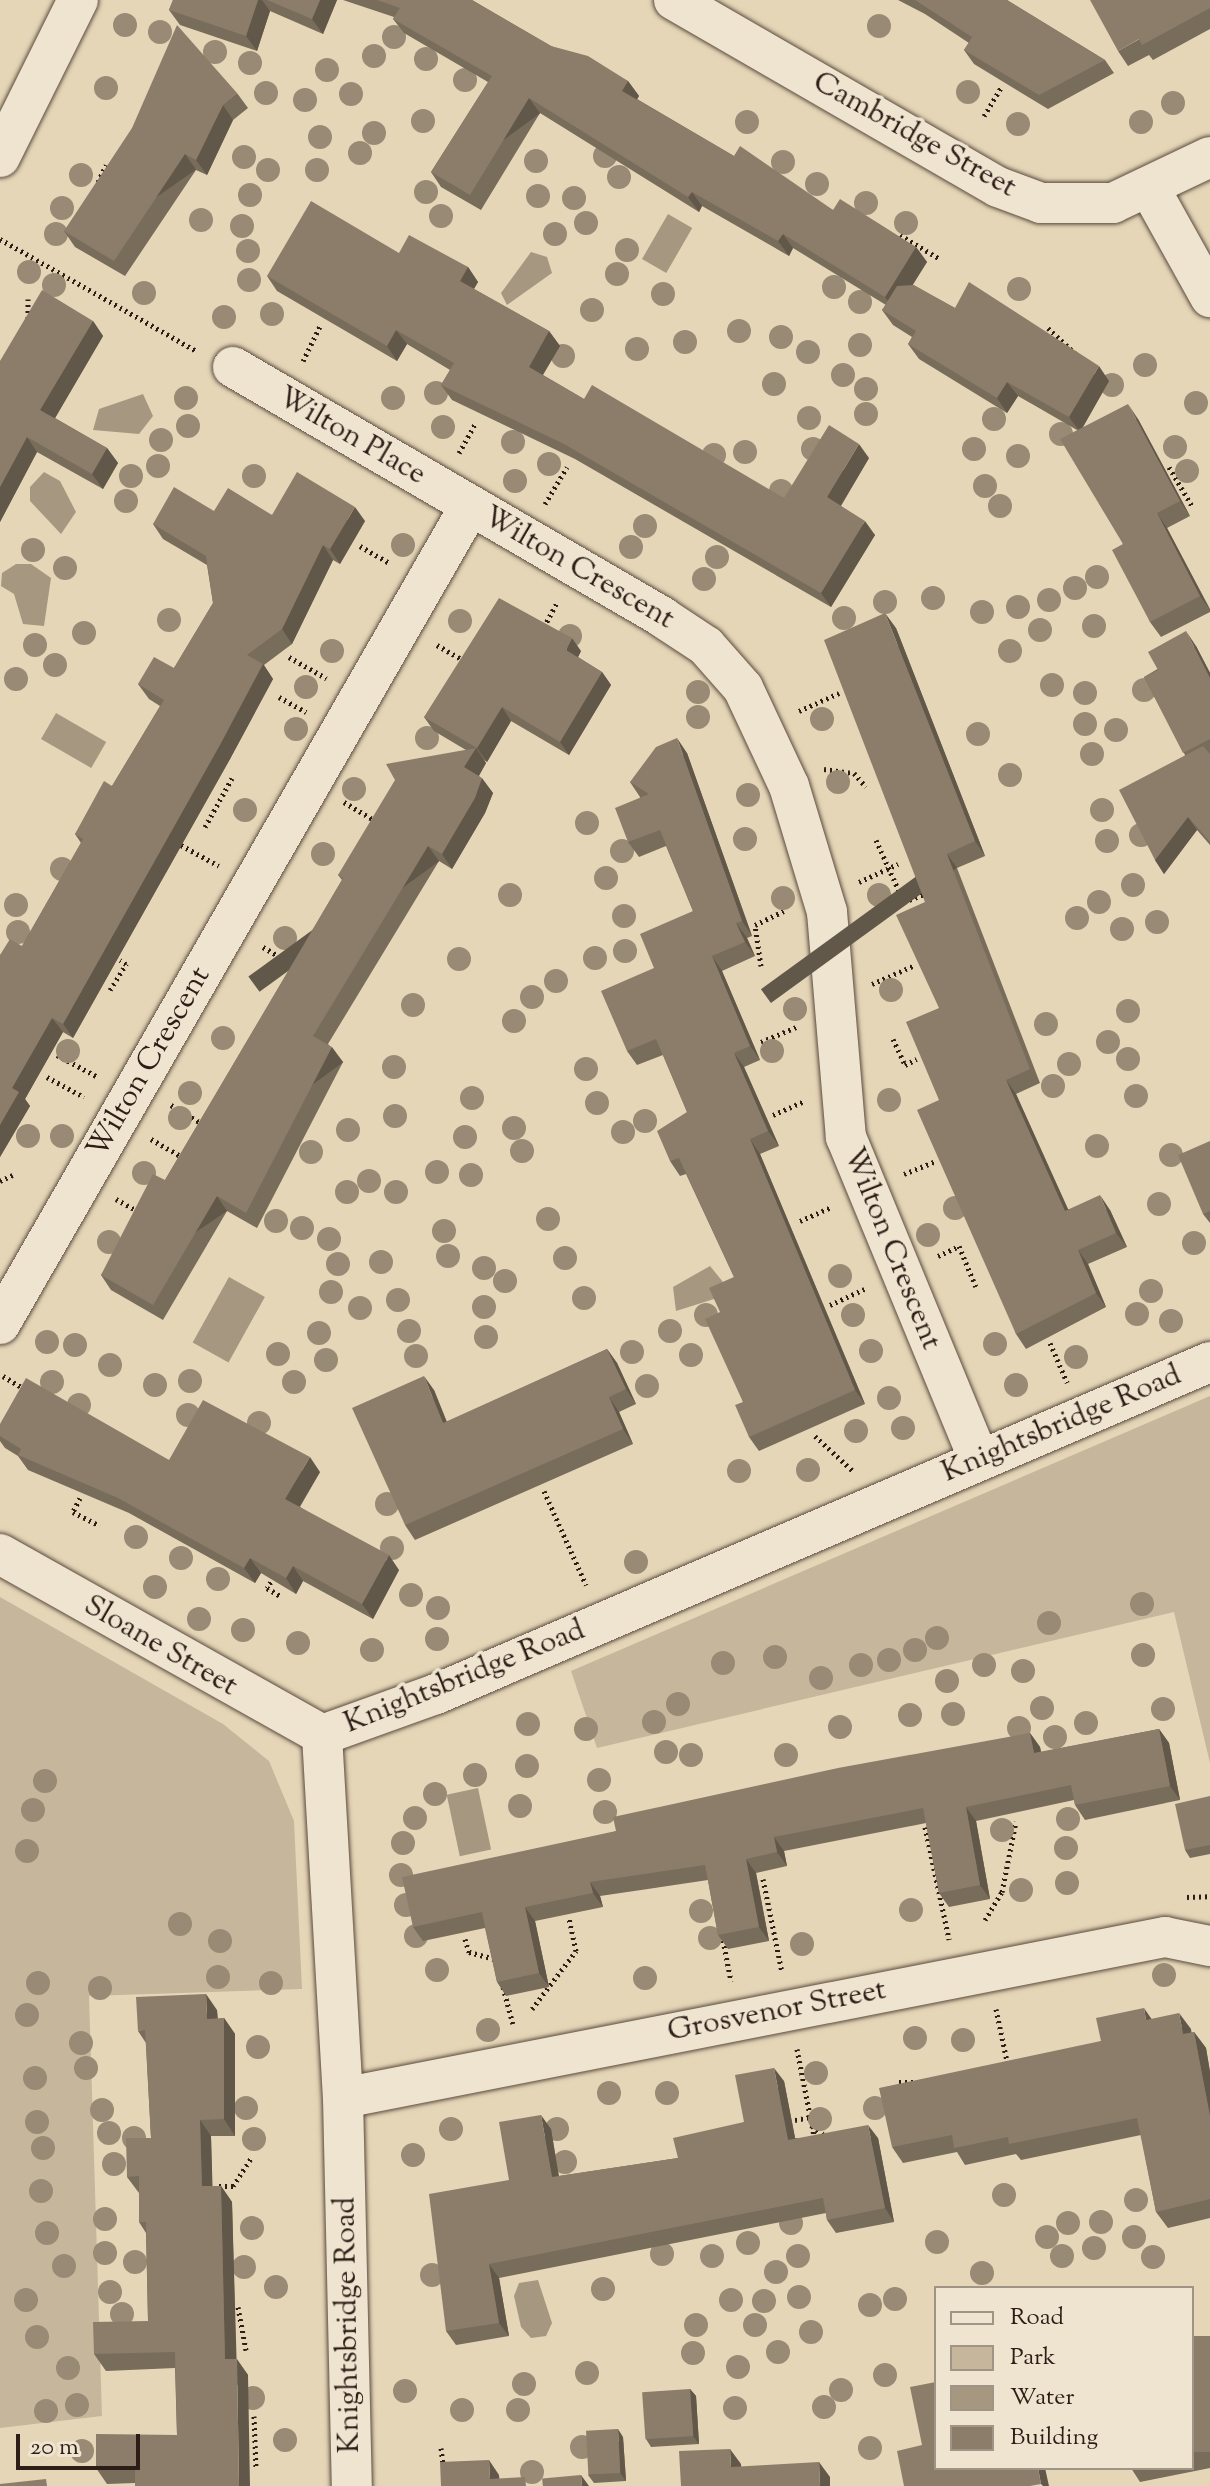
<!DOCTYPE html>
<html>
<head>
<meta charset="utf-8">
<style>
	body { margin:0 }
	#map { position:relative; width:1210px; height:2486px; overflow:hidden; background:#e5d6b7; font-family:"Sorts Mill Goudy",serif }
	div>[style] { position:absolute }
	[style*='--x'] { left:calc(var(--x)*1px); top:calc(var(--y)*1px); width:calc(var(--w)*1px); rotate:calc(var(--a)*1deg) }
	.green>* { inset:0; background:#c6b79c }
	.water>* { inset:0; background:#a69781; transform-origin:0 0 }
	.path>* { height:5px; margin-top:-2.5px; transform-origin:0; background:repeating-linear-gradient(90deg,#2c1d17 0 2px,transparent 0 6px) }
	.roads { filter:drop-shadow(0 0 2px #5a4b3f) drop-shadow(0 0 2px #5a4b3f) }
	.minor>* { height:40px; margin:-20px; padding:0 20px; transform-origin:20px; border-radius:20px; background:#eee4d0 }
	.trees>* { width:24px; height:24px; margin:-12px; border-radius:50%; background:#998a75 }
	.wall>* { inset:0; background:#786c5b }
	.shaded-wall>* { inset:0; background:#62584a; transform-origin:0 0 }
	.building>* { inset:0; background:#8c7d6a; transform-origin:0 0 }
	span { translate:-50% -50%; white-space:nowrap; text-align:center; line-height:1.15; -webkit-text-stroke:7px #eee4d0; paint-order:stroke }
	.street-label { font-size:30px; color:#2c1d17 }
	.legend { position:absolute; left:934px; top:2286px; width:260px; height:184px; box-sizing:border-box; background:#eee4d0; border:2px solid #a09486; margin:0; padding:10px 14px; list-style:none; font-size:24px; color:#2c1d17 }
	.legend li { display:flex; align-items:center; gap:16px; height:40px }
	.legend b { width:40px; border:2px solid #a09486 }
	.scale { position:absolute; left:16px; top:2434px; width:124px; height:36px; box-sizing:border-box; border:4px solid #2c1d17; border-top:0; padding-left:10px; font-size:24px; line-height:28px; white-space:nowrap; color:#2c1d17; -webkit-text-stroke:6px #eee4d0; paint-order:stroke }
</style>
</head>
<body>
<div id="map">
	<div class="green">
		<i style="clip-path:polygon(1210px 1396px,1210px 1763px,1174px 1612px,597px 1748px,571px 1671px)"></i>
		<i style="clip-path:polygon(0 1597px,223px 1724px,269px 1761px,294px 1821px,302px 1989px,89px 1996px,102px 2416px,0 2428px)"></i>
	</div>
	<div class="water">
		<i style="left:668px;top:214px;width:28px;height:52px;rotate:30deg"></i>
		<i style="clip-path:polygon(531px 252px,547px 257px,552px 273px,507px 305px,501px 293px)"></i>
		<i style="clip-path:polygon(143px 394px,153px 416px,139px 434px,93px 430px,99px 409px)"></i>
		<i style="clip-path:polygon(44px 472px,60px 481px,76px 512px,61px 534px,30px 501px,30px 487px)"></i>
		<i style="clip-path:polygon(16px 564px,31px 564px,51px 578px,44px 626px,23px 624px,14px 594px,1px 586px,2px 573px)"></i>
		<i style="left:56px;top:713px;width:58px;height:30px;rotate:30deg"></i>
		<i style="clip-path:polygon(710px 1266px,723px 1282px,714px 1299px,676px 1311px,673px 1287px)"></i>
		<i style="left:229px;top:1277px;width:41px;height:75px;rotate:29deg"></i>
		<i style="left:478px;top:1788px;width:63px;height:32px;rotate:78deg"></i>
		<i style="clip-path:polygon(538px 2280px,552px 2323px,546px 2336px,531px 2338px,521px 2327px,514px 2296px,519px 2283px)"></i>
	</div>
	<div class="path">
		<i style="--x:984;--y:116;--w:35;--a:-59"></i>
		<i style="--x:98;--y:182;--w:19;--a:-65"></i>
		<i style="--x:900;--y:235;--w:47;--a:31"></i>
		<i style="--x:0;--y:239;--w:226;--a:29.7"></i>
		<i style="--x:28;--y:299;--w:20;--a:90"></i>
		<i style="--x:1048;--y:328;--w:40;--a:43"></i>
		<i style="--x:303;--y:361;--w:39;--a:-64"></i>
		<i style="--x:459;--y:453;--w:35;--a:-61"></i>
		<i style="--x:1169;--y:467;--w:45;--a:59.5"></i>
		<i style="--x:545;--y:504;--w:43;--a:-59.3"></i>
		<i style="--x:360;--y:546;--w:34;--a:30"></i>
		<i style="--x:544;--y:627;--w:27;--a:-62"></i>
		<i style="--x:437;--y:645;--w:34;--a:30"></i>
		<i style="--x:289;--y:657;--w:43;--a:29.6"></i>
		<i style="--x:279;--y:697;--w:31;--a:29"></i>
		<i style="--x:799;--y:711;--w:44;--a:-24.2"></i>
		<i style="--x:824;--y:769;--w:30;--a:8"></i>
		<i style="--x:854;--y:773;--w:18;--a:49"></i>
		<i style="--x:344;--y:802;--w:39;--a:31"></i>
		<i style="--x:205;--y:827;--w:56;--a:-61.1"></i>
		<i style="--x:876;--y:840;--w:68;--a:65.7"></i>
		<i style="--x:904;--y:902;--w:25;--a:-21"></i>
		<i style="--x:181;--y:845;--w:43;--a:28.9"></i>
		<i style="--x:859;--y:882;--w:43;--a:-24.8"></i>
		<i style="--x:263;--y:947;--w:38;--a:30"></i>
		<i style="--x:761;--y:966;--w:41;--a:-98.3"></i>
		<i style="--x:755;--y:925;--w:32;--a:-26"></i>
		<i style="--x:872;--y:984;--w:47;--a:-23.8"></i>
		<i style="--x:110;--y:990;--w:31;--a:-58"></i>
		<i style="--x:126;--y:964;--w:7;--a:-146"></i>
		<i style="--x:893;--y:1039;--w:29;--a:65"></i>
		<i style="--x:905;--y:1065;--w:13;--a:-27"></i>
		<i style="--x:761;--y:1042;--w:39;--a:-23"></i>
		<i style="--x:57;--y:1055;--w:47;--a:28.2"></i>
		<i style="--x:47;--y:1077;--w:42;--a:28.4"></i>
		<i style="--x:171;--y:1105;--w:39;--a:31"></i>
		<i style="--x:773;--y:1115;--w:35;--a:-24"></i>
		<i style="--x:151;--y:1139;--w:38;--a:30"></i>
		<i style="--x:904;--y:1174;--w:35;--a:-22"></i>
		<i style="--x:0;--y:1181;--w:14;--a:-25"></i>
		<i style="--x:116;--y:1199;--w:26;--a:29"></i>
		<i style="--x:800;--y:1221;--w:35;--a:-24"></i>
		<i style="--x:938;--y:1256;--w:23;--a:-25"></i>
		<i style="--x:959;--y:1246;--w:44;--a:67.5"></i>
		<i style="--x:830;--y:1305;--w:38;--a:-25"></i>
		<i style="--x:1050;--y:1343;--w:43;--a:66.4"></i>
		<i style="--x:3;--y:1376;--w:26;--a:31"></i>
		<i style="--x:815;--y:1436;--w:53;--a:42.7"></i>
		<i style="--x:544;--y:1491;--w:103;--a:65.9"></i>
		<i style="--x:80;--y:1498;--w:16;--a:117"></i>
		<i style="--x:73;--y:1512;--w:30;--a:27"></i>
		<i style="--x:274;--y:1577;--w:13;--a:122"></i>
		<i style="--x:267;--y:1588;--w:17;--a:31"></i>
		<i style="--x:925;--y:1827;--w:115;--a:77.9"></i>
		<i style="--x:763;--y:1879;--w:95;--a:78.5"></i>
		<i style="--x:1187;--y:1897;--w:23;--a:-2"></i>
		<i style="--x:985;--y:1920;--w:33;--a:-59"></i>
		<i style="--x:1002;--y:1892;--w:72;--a:-78.8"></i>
		<i style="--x:465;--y:1939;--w:14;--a:73"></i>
		<i style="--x:469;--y:1952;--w:27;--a:15"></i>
		<i style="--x:723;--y:1940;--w:42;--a:79"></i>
		<i style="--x:503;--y:1987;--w:38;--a:75"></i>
		<i style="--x:532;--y:2009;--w:73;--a:-52.8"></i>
		<i style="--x:576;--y:1951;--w:33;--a:-102"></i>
		<i style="--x:996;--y:2009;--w:58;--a:78.1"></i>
		<i style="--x:797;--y:2049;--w:94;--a:78.9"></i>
		<i style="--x:899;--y:2082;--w:14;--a:0"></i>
		<i style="--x:795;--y:2120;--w:15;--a:-11"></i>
		<i style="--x:812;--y:2126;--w:20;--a:37"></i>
		<i style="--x:219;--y:2186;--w:14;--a:0"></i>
		<i style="--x:233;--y:2186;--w:33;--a:-57"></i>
		<i style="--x:238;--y:2307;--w:44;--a:79.5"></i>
		<i style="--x:254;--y:2416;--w:52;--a:87.8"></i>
		<i style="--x:441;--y:2448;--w:17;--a:83"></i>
	</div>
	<div class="roads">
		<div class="minor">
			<i style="--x:674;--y:0;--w:374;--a:30"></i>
			<i style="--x:998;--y:187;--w:46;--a:20.4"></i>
			<i style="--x:1041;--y:203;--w:72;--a:0"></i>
			<i style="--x:1113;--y:203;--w:107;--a:-25.4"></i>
			<i style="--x:0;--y:157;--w:175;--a:-63.6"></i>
			<i style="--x:1150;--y:189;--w:124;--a:60.9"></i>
			<i style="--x:233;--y:367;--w:497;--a:30.2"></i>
			<i style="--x:662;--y:617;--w:53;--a:33.4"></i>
			<i style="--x:706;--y:646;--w:56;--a:48.6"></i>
			<i style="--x:743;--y:688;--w:108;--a:64.9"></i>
			<i style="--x:789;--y:786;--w:132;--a:73.2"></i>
			<i style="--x:827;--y:912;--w:226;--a:85.2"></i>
			<i style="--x:846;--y:1137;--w:349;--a:67.6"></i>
			<i style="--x:0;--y:1324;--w:943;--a:-60.12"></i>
			<i style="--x:0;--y:1554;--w:369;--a:29.3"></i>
			<i style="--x:322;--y:1735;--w:121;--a:-19.8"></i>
			<i style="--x:436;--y:1694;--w:842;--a:-23.22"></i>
			<i style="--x:322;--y:1735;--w:364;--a:86.7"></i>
			<i style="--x:343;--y:2098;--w:388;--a:88.7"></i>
			<i style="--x:343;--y:2098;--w:838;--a:-11.08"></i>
			<i style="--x:1165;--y:1937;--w:46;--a:11.3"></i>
		</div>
	</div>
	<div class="trees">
		<i style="left:125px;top:25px"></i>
		<i style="left:879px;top:26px"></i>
		<i style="left:160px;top:32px"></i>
		<i style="left:394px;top:37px"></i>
		<i style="left:215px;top:52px"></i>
		<i style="left:374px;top:56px"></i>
		<i style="left:426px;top:59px"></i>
		<i style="left:250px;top:63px"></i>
		<i style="left:327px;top:70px"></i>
		<i style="left:465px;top:80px"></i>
		<i style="left:106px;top:88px"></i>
		<i style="left:968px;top:92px"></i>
		<i style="left:266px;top:93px"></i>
		<i style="left:351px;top:94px"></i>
		<i style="left:305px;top:100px"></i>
		<i style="left:1173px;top:103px"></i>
		<i style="left:423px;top:121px"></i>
		<i style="left:747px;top:122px"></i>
		<i style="left:1141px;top:122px"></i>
		<i style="left:1018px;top:124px"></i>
		<i style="left:374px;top:133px"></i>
		<i style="left:320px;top:137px"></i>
		<i style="left:360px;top:153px"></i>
		<i style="left:605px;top:156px"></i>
		<i style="left:244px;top:157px"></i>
		<i style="left:536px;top:161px"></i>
		<i style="left:783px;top:162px"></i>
		<i style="left:268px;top:170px"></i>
		<i style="left:317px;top:170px"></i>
		<i style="left:81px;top:175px"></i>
		<i style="left:619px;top:177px"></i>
		<i style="left:817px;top:184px"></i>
		<i style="left:426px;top:192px"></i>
		<i style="left:250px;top:195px"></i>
		<i style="left:538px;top:196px"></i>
		<i style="left:574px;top:198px"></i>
		<i style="left:866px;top:203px"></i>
		<i style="left:62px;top:208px"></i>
		<i style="left:441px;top:216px"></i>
		<i style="left:201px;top:220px"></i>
		<i style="left:586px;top:223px"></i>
		<i style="left:906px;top:223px"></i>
		<i style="left:242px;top:226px"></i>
		<i style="left:56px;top:234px"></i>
		<i style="left:555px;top:234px"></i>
		<i style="left:627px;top:250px"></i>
		<i style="left:248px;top:251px"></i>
		<i style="left:29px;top:272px"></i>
		<i style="left:617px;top:274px"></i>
		<i style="left:249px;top:280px"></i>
		<i style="left:54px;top:285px"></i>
		<i style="left:834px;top:287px"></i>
		<i style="left:1019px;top:289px"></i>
		<i style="left:144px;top:293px"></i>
		<i style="left:663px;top:294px"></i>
		<i style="left:860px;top:302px"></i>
		<i style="left:592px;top:310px"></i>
		<i style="left:272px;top:314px"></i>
		<i style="left:224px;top:317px"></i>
		<i style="left:739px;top:331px"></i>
		<i style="left:781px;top:337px"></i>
		<i style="left:685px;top:342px"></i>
		<i style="left:860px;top:345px"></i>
		<i style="left:637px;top:349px"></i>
		<i style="left:808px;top:352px"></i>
		<i style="left:563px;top:356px"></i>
		<i style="left:1145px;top:365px"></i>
		<i style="left:843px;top:375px"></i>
		<i style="left:774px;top:384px"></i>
		<i style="left:1112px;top:385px"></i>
		<i style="left:866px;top:389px"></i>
		<i style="left:436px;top:393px"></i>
		<i style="left:186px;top:398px"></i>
		<i style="left:393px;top:398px"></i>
		<i style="left:1196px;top:403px"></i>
		<i style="left:866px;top:414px"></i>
		<i style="left:809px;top:418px"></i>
		<i style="left:994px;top:419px"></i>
		<i style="left:188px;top:426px"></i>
		<i style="left:443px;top:427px"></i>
		<i style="left:1061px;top:434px"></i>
		<i style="left:161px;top:440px"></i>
		<i style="left:513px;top:442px"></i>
		<i style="left:1175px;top:447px"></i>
		<i style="left:813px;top:449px"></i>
		<i style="left:974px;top:449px"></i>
		<i style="left:745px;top:452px"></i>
		<i style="left:714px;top:455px"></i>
		<i style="left:1018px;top:456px"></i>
		<i style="left:549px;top:464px"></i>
		<i style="left:158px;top:466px"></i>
		<i style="left:1187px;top:471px"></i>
		<i style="left:131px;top:476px"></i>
		<i style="left:254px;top:476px"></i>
		<i style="left:515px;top:481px"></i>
		<i style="left:985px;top:486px"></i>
		<i style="left:781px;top:491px"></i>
		<i style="left:126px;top:501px"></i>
		<i style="left:1000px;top:506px"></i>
		<i style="left:645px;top:526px"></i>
		<i style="left:403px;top:545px"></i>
		<i style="left:631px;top:547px"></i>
		<i style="left:33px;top:550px"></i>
		<i style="left:717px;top:557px"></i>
		<i style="left:65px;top:568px"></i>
		<i style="left:1097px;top:577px"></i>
		<i style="left:704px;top:579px"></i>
		<i style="left:1075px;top:588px"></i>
		<i style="left:933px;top:598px"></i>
		<i style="left:1049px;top:600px"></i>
		<i style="left:885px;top:602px"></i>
		<i style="left:1018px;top:607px"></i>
		<i style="left:982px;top:612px"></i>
		<i style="left:844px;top:618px"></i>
		<i style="left:169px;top:620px"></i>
		<i style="left:460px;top:621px"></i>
		<i style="left:1094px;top:626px"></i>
		<i style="left:1040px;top:630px"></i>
		<i style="left:84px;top:633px"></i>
		<i style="left:570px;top:636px"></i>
		<i style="left:35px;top:645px"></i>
		<i style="left:332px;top:651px"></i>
		<i style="left:1010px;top:651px"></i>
		<i style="left:55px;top:665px"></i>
		<i style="left:16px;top:679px"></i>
		<i style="left:1052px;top:685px"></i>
		<i style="left:306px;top:687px"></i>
		<i style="left:1144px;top:690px"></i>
		<i style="left:698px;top:692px"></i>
		<i style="left:1085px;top:693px"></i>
		<i style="left:698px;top:717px"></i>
		<i style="left:822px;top:719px"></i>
		<i style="left:1085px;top:724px"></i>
		<i style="left:296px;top:729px"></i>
		<i style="left:1116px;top:730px"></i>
		<i style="left:978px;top:734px"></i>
		<i style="left:427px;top:738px"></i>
		<i style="left:1092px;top:754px"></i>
		<i style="left:1010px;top:775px"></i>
		<i style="left:838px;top:782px"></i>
		<i style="left:354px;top:789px"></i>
		<i style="left:748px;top:795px"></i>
		<i style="left:245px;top:810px"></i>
		<i style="left:1102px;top:810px"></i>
		<i style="left:587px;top:823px"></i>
		<i style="left:1141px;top:835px"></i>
		<i style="left:745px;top:839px"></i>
		<i style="left:1107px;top:841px"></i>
		<i style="left:622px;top:851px"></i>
		<i style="left:323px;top:854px"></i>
		<i style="left:62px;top:869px"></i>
		<i style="left:606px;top:878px"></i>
		<i style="left:1133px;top:885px"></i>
		<i style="left:510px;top:895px"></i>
		<i style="left:879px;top:895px"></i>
		<i style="left:783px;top:898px"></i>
		<i style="left:1099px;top:902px"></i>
		<i style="left:16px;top:905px"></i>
		<i style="left:624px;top:916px"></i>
		<i style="left:1077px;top:918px"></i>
		<i style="left:1157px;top:922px"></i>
		<i style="left:1122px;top:929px"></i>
		<i style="left:18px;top:932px"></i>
		<i style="left:285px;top:938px"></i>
		<i style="left:625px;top:951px"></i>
		<i style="left:595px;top:958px"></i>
		<i style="left:459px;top:959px"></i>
		<i style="left:556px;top:981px"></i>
		<i style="left:891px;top:990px"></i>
		<i style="left:532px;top:997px"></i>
		<i style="left:413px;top:1005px"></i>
		<i style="left:795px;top:1009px"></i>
		<i style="left:1128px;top:1011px"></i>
		<i style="left:514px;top:1021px"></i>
		<i style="left:1046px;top:1024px"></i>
		<i style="left:223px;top:1038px"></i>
		<i style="left:1108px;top:1042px"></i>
		<i style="left:68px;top:1051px"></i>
		<i style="left:772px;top:1051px"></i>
		<i style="left:1128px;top:1059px"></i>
		<i style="left:1069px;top:1064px"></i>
		<i style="left:394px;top:1067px"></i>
		<i style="left:586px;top:1069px"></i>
		<i style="left:1053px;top:1086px"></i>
		<i style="left:190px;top:1093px"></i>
		<i style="left:1136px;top:1096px"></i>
		<i style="left:472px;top:1098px"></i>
		<i style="left:889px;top:1100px"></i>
		<i style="left:597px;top:1103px"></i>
		<i style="left:395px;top:1116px"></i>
		<i style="left:180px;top:1118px"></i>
		<i style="left:645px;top:1121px"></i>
		<i style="left:514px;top:1128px"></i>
		<i style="left:348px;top:1130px"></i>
		<i style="left:623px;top:1132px"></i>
		<i style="left:28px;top:1136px"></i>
		<i style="left:62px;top:1136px"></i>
		<i style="left:465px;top:1137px"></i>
		<i style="left:1097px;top:1146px"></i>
		<i style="left:522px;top:1151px"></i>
		<i style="left:311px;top:1152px"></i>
		<i style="left:1171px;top:1155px"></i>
		<i style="left:437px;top:1172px"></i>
		<i style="left:144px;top:1173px"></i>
		<i style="left:471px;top:1175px"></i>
		<i style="left:369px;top:1181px"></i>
		<i style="left:347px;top:1192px"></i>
		<i style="left:396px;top:1192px"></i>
		<i style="left:1159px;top:1204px"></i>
		<i style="left:955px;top:1208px"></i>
		<i style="left:548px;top:1219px"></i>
		<i style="left:276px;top:1221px"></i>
		<i style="left:302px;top:1228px"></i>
		<i style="left:444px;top:1231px"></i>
		<i style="left:928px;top:1235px"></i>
		<i style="left:329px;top:1239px"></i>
		<i style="left:109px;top:1242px"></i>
		<i style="left:1194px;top:1243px"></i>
		<i style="left:448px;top:1256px"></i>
		<i style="left:565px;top:1258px"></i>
		<i style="left:381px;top:1262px"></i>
		<i style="left:338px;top:1264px"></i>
		<i style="left:484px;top:1268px"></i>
		<i style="left:840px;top:1276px"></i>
		<i style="left:505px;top:1281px"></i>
		<i style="left:1151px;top:1291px"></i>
		<i style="left:331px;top:1292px"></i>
		<i style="left:584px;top:1298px"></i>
		<i style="left:398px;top:1300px"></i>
		<i style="left:484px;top:1307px"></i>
		<i style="left:360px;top:1308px"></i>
		<i style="left:1137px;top:1314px"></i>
		<i style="left:706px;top:1315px"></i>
		<i style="left:853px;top:1315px"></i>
		<i style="left:1171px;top:1321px"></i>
		<i style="left:409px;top:1331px"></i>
		<i style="left:670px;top:1331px"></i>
		<i style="left:319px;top:1333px"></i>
		<i style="left:486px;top:1337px"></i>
		<i style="left:47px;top:1342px"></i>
		<i style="left:995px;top:1344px"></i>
		<i style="left:75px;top:1345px"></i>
		<i style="left:871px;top:1351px"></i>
		<i style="left:632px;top:1352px"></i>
		<i style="left:278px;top:1354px"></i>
		<i style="left:691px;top:1355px"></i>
		<i style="left:416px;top:1356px"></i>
		<i style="left:1076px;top:1357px"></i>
		<i style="left:326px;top:1360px"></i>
		<i style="left:110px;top:1365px"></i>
		<i style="left:190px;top:1381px"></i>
		<i style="left:52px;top:1382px"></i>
		<i style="left:294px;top:1382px"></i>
		<i style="left:155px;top:1385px"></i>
		<i style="left:1016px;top:1385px"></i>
		<i style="left:647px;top:1386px"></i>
		<i style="left:889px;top:1398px"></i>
		<i style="left:79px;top:1405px"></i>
		<i style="left:188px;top:1415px"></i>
		<i style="left:259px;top:1423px"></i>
		<i style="left:903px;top:1428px"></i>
		<i style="left:856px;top:1431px"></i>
		<i style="left:808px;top:1470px"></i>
		<i style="left:739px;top:1471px"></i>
		<i style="left:387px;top:1504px"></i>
		<i style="left:136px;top:1537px"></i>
		<i style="left:392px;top:1548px"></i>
		<i style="left:181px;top:1558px"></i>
		<i style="left:636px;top:1562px"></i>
		<i style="left:218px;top:1579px"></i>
		<i style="left:155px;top:1587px"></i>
		<i style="left:411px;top:1595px"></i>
		<i style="left:1142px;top:1604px"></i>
		<i style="left:438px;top:1608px"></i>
		<i style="left:199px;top:1619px"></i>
		<i style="left:1049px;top:1623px"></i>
		<i style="left:243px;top:1630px"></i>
		<i style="left:937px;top:1638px"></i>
		<i style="left:437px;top:1639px"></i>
		<i style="left:298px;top:1643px"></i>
		<i style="left:372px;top:1650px"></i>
		<i style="left:915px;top:1650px"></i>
		<i style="left:1143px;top:1655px"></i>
		<i style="left:775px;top:1657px"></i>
		<i style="left:889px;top:1660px"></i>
		<i style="left:723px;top:1663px"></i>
		<i style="left:861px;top:1665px"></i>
		<i style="left:984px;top:1665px"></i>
		<i style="left:1023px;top:1671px"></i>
		<i style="left:821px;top:1678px"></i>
		<i style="left:947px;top:1681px"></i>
		<i style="left:678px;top:1704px"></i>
		<i style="left:1042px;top:1708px"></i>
		<i style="left:1163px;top:1709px"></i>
		<i style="left:953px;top:1714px"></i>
		<i style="left:910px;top:1715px"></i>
		<i style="left:654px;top:1722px"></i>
		<i style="left:1086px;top:1723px"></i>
		<i style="left:528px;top:1724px"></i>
		<i style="left:840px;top:1727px"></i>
		<i style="left:1019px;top:1728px"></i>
		<i style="left:586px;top:1729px"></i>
		<i style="left:1055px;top:1737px"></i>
		<i style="left:666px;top:1752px"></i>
		<i style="left:691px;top:1755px"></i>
		<i style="left:786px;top:1755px"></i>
		<i style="left:527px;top:1766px"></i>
		<i style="left:475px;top:1775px"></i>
		<i style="left:599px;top:1780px"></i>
		<i style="left:45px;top:1781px"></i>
		<i style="left:435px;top:1794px"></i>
		<i style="left:520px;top:1806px"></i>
		<i style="left:33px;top:1810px"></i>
		<i style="left:605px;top:1812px"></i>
		<i style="left:415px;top:1818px"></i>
		<i style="left:1068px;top:1819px"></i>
		<i style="left:1002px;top:1830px"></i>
		<i style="left:403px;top:1843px"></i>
		<i style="left:1066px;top:1848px"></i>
		<i style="left:27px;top:1851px"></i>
		<i style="left:401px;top:1875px"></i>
		<i style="left:1067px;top:1883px"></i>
		<i style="left:1021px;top:1890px"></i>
		<i style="left:406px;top:1905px"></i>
		<i style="left:911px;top:1910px"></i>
		<i style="left:701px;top:1911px"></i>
		<i style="left:180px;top:1924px"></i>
		<i style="left:416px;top:1936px"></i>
		<i style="left:710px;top:1938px"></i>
		<i style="left:220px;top:1941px"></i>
		<i style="left:802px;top:1944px"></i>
		<i style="left:437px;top:1970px"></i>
		<i style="left:1164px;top:1975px"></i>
		<i style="left:218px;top:1977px"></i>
		<i style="left:645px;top:1978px"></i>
		<i style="left:38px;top:1983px"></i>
		<i style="left:271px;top:1983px"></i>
		<i style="left:100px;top:1988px"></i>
		<i style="left:27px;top:2015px"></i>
		<i style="left:488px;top:2030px"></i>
		<i style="left:915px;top:2038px"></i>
		<i style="left:963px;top:2040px"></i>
		<i style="left:81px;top:2043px"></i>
		<i style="left:258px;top:2047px"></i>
		<i style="left:86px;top:2068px"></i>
		<i style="left:816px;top:2073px"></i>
		<i style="left:35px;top:2078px"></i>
		<i style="left:609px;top:2093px"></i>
		<i style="left:667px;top:2093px"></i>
		<i style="left:246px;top:2108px"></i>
		<i style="left:875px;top:2108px"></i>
		<i style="left:102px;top:2110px"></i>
		<i style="left:820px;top:2119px"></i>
		<i style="left:37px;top:2122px"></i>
		<i style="left:451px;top:2129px"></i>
		<i style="left:557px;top:2129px"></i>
		<i style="left:109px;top:2133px"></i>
		<i style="left:134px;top:2138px"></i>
		<i style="left:254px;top:2139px"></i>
		<i style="left:43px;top:2148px"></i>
		<i style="left:413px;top:2155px"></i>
		<i style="left:565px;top:2162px"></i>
		<i style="left:114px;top:2164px"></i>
		<i style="left:41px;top:2191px"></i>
		<i style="left:1004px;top:2195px"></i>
		<i style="left:1136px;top:2200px"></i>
		<i style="left:105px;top:2219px"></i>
		<i style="left:1101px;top:2222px"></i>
		<i style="left:791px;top:2223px"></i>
		<i style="left:1068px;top:2223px"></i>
		<i style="left:252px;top:2228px"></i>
		<i style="left:47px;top:2233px"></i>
		<i style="left:1047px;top:2237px"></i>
		<i style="left:1134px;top:2237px"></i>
		<i style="left:937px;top:2242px"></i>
		<i style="left:748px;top:2243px"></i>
		<i style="left:1094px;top:2248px"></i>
		<i style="left:105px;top:2253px"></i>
		<i style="left:662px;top:2254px"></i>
		<i style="left:712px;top:2256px"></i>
		<i style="left:798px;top:2256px"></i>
		<i style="left:1062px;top:2256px"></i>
		<i style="left:1153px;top:2257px"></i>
		<i style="left:135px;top:2262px"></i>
		<i style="left:64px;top:2266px"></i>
		<i style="left:244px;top:2267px"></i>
		<i style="left:776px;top:2272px"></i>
		<i style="left:982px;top:2273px"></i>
		<i style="left:432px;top:2275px"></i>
		<i style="left:276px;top:2287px"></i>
		<i style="left:603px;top:2289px"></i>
		<i style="left:110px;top:2292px"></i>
		<i style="left:799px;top:2297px"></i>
		<i style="left:895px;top:2299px"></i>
		<i style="left:26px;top:2300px"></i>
		<i style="left:731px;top:2300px"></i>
		<i style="left:764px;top:2301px"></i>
		<i style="left:870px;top:2305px"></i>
		<i style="left:122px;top:2314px"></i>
		<i style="left:696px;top:2325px"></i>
		<i style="left:755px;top:2325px"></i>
		<i style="left:811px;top:2332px"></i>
		<i style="left:37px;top:2337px"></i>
		<i style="left:778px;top:2352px"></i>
		<i style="left:693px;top:2353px"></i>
		<i style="left:738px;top:2367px"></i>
		<i style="left:68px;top:2368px"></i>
		<i style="left:587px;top:2373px"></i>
		<i style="left:885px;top:2375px"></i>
		<i style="left:524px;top:2384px"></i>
		<i style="left:841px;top:2390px"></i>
		<i style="left:405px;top:2391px"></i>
		<i style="left:253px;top:2398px"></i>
		<i style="left:77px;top:2405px"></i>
		<i style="left:824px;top:2407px"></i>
		<i style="left:735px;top:2408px"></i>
		<i style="left:462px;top:2410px"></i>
		<i style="left:518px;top:2410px"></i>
		<i style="left:46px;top:2411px"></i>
		<i style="left:285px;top:2440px"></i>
		<i style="left:582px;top:2447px"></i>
		<i style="left:870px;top:2448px"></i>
		<i style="left:82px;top:2451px"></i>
		<i style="left:532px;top:2472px"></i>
	</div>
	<div class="wall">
		<i style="clip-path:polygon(173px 0,337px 0,323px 34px,270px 11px,257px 51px,180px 25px,169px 10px)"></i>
		<i style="clip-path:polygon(343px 0,472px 0,551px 46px,628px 81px,639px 96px,637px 99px,734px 156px,833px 210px,916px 247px,927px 262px,912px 285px,955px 308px,1109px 381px,1083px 427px,1138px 419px,1190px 516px,1167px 528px,1210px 609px,1210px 612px,1161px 637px,1150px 622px,1123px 544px,1077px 430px,1018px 396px,1007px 413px,919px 359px,908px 344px,912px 337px,893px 325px,882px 310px,886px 305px,793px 248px,789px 256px,702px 206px,699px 212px,540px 113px,481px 210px,441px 187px,431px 172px,488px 82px,404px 33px,393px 19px,394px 17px)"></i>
		<i style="clip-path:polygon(898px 0,1007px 0,1105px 60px,1114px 73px,1048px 109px,974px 64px,964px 50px,969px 43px,925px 14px)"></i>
		<i style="clip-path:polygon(1210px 0,1210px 29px,1153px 60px,1149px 55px,1128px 66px,1118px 51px)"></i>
		<i style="clip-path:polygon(237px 93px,248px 108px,233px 120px,207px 175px,196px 170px,125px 276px,75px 247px,64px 231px)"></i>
		<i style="clip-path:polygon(399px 253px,468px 267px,478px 282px,474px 289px,549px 331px,560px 346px,543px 375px,584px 399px,784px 498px,869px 458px,841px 506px,875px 535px,831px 607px,575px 459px,452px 400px,441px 385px,450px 370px,407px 344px,397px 361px,277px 291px,267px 276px)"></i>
		<i style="clip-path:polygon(93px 321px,103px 336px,55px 418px,107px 448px,118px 463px,103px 489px,37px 452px,0 522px,0 361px)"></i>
		<i style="clip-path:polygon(214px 511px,365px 521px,340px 564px,333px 560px,292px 644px,264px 665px,273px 679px,230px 759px,73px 1038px,63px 1032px,25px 1099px,30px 1106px,0 1157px,0 955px,22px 946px,81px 843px,75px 834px,112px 786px,160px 706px,149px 699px,138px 684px,174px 668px,213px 603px,207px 565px,163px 539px,153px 524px)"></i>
		<i style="clip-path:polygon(896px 628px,985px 856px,957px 868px,1040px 1083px,1016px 1094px,1068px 1209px,1110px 1210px,1127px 1247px,1088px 1264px,1106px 1307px,1026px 1349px,1016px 1334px,939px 1100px,939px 1008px,925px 902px)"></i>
		<i style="clip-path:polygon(1196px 646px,1210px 673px,1210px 845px,1197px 830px,1164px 874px,1155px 860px,1185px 755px,1144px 677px)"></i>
		<i style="clip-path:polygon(581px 651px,578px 657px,602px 672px,611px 685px,569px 755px,511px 721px,487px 762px,484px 760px,486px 763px,479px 776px,493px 793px,485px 813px,452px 869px,439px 861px,328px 1044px,343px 1062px,257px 1228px,227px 1211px,163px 1320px,111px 1290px,101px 1275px,165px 1180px,342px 880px,338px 875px,466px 750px,434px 731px,424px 717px)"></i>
		<i style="clip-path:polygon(687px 753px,752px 936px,747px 938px,755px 956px,722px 971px,760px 1060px,744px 1067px,779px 1146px,760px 1154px,865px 1404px,759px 1451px,749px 1437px,743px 1402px,720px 1312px,734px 1277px,686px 1174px,680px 1176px,670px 1161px,687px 1112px,663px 1055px,637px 1065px,627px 1051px,654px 968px,693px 911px,666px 846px,639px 857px,628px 842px,640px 797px,630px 782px)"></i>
		<i style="clip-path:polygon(1210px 1141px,1210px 1223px,1203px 1214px)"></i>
		<i style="clip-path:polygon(607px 1349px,617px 1363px,636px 1404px,619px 1412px,633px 1444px,415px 1540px,405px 1525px,434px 1390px,447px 1422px)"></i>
		<i style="clip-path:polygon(0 1424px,169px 1460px,320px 1472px,300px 1507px,399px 1570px,373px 1619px,303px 1581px,296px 1594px,261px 1573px,255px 1583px,129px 1513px,28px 1470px,18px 1456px,5px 1448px,0 1441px)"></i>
		<i style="clip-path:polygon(1159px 1729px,1169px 1743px,1180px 1800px,1085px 1820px,1075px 1805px,1074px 1800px,976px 1821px,990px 1899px,949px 1907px,939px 1893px,926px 1823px,784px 1851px,787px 1866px,756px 1873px,769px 1941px,728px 1949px,718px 1935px,708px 1880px,600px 1896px,603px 1907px,535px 1921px,549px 1987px,506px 1996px,497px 1982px,485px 1928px,423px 1941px,413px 1927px,616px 1831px,1030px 1733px,1040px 1747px,1041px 1752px)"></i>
		<i style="clip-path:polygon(1210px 1796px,1210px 1854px,1190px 1858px,1185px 1850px)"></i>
		<i style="clip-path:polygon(217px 2010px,218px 2019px,224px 2018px,235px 2034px,235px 2136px,211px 2136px,212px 2186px,221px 2186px,232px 2202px,236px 2359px,248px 2375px,135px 2483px,107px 2484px,96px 2468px,177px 2435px,175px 2368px,106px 2371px,94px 2354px,148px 2321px,146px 2233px,139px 2222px,139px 2193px,127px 2177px,151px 2138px,146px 2043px,138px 2031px)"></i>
		<i style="clip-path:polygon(1151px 2019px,1191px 2029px,1191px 2033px,1194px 2032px,1206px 2048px,1210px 2072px,1210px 2218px,1168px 2228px,1156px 2212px,1141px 2135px,1021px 2160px,1016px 2154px,965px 2165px,957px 2152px,903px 2163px,892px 2147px,1101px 2041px)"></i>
		<i style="clip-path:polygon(784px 2081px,795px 2138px,878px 2138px,894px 2222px,836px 2233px,827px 2220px,826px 2213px,499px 2278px,509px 2336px,456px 2345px,446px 2331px,509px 2180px,551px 2129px,559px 2176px,678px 2158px,744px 2122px)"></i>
		<i style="clip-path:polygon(1210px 2336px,1210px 2468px,1140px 2482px,1131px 2468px,1192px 2468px,1192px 2339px)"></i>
		<i style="clip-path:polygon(690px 2389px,696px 2396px,699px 2444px,651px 2447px,646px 2439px)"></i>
		<i style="clip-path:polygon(623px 2437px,626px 2481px,594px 2483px,588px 2475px)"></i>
	</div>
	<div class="shaded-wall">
		<i style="clip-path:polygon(258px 0,262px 0,270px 11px,257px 51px,246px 36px)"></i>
		<i style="clip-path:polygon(320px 0,337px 0,323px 34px,312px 19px)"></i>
		<i style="clip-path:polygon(628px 81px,639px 96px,633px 106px,622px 91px)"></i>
		<i style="left:529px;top:98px;width:19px;height:114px;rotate:54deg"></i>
		<i style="clip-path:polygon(223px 105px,233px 120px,207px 175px,196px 160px)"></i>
		<i style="left:185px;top:154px;width:19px;height:128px;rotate:55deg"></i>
		<i style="clip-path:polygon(692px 192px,702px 206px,699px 212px,688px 197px)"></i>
		<i style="clip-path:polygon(783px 234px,793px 248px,789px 256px,778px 241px)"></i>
		<i style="clip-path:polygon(916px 247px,927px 262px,896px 312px,885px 297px)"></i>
		<i style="clip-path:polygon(468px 267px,478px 282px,470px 295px,460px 281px)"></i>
		<i style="clip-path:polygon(93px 321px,103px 336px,51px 425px,40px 410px)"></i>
		<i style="clip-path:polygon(396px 330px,407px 344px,397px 361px,387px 346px)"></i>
		<i style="clip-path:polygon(549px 331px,560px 346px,539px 381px,529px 367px)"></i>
		<i style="clip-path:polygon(1099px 366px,1109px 381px,1080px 432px,1069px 417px)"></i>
		<i style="clip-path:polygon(1007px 382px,1018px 396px,1007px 413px,997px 398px)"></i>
		<i style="clip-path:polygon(1128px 404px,1138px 419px,1190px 516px,1180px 501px)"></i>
		<i style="clip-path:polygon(27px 437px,37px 452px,0 522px,0 487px)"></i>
		<i style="clip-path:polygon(859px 444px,869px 458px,837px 512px,827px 497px)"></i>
		<i style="clip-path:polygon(107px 448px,118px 463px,103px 489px,92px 474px)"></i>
		<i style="clip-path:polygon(355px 507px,365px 521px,340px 564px,330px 549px)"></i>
		<i style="clip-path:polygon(1157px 513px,1167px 528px,1210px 610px,1200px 596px)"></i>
		<i style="clip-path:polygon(865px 521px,875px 535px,831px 607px,821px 593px)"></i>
		<i style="clip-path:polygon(323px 545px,333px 560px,292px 644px,282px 629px)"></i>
		<i style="clip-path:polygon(885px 613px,896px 628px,985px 856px,975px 841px)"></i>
		<i style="clip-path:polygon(1186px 631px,1196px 646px,1210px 673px,1210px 678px)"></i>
		<i style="clip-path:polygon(572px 638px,581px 651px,575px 663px,566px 650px)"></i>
		<i style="clip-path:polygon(263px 664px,273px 679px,230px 759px,73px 1038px,63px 1024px)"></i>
		<i style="clip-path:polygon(602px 672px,611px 685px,569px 755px,560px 742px)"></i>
		<i style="clip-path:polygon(502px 707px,511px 721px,487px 762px,477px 748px)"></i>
		<i style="clip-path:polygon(677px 738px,687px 753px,752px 936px,742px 921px)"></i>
		<i style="clip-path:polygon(476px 748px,486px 763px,475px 782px,464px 767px)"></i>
		<i style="clip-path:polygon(482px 778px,493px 793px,485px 813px,452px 869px,442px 854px)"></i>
		<i style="clip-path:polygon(1188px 817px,1197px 830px,1164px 874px,1155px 860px)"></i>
		<i style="left:428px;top:846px;width:19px;height:222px;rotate:54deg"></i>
		<i style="left:947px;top:854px;width:17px;height:230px;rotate:54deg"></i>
		<i style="clip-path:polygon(736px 923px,747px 938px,755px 956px,745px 942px)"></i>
		<i style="clip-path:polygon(712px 956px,722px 971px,760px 1060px,750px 1046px)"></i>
		<i style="clip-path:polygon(52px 1018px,63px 1032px,25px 1099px,30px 1106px,0 1157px,0 1125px,12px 1088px)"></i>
		<i style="left:332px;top:1047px;width:19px;height:187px;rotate:54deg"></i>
		<i style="clip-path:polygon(734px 1053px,744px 1067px,779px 1146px,768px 1131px)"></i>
		<i style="clip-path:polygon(1006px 1080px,1016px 1094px,1075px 1225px,1065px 1211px)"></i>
		<i style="clip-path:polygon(750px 1139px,760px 1154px,865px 1404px,855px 1390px)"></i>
		<i style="clip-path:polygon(1100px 1195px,1110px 1210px,1127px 1247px,1116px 1233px)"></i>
		<i style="left:217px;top:1196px;width:18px;height:126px;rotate:56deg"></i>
		<i style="clip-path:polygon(1078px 1250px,1088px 1264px,1106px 1307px,1096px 1293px)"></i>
		<i style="clip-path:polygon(607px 1349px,617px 1363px,636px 1404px,626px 1389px)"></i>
		<i style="clip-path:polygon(424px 1376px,434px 1390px,453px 1438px,443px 1423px)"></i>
		<i style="clip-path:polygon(609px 1397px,619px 1412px,633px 1444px,623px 1429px)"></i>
		<i style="clip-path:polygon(310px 1457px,320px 1472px,295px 1514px,285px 1499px)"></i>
		<i style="clip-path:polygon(389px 1555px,399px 1570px,373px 1619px,362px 1604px)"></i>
		<i style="clip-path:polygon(250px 1558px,261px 1573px,255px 1583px,244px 1568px)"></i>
		<i style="clip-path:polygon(293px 1566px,303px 1581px,296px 1594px,286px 1578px)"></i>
		<i style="clip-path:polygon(1159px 1729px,1169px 1743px,1180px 1800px,1170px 1786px)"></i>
		<i style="clip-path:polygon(1030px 1733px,1040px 1747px,1044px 1768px,1034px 1753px)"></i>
		<i style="clip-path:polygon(966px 1807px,976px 1821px,990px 1899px,980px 1885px)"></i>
		<i style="clip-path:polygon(774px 1837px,784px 1851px,787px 1866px,777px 1852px)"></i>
		<i style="clip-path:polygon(746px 1859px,756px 1873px,769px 1941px,759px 1927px)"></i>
		<i style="clip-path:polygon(590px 1882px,600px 1896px,603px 1907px,593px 1893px)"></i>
		<i style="clip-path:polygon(525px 1907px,535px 1921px,549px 1987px,539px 1973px)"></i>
		<i style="clip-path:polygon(206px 1994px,217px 2010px,218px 2035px,207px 2019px)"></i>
		<i style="clip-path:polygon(1144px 2008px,1155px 2024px,1146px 2020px)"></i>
		<i style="clip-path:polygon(1179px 2013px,1191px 2029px,1194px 2051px,1183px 2034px)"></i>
		<i style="clip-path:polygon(224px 2018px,235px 2034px,235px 2136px,224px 2119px)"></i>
		<i style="clip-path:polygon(1194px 2032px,1206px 2048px,1210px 2072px,1210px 2116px)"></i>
		<i style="clip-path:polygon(774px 2068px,784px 2081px,798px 2153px,788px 2140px)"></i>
		<i style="clip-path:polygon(541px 2115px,551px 2129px,561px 2191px,552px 2177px)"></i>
		<i style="clip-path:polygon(200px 2120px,211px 2136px,213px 2202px,202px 2186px)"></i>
		<i style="clip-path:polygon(868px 2125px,878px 2138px,894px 2222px,885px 2208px)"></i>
		<i style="clip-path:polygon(221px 2186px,232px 2202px,237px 2375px,225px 2359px)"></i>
		<i style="clip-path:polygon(489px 2264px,499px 2278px,509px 2336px,499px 2323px)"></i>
		<i style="clip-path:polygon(237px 2359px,248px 2375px,250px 2486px,239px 2486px)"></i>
		<i style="clip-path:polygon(690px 2389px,696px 2396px,699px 2444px,693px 2436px)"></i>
		<i style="clip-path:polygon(618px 2429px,623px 2437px,626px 2481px,620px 2473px)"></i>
		<i style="clip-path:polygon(730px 2449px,741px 2464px,742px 2483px,731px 2467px)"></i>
		<i style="clip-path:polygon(489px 2460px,499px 2475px,500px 2486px,490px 2479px)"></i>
		<i style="clip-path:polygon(819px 2462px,830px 2477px,830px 2486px,820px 2486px)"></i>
		<i style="clip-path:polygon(1038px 2468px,1045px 2468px,1049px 2486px,1043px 2486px,1041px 2484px)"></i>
		<i style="clip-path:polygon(581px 2475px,589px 2486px,582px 2486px)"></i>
	</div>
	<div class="building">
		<i style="clip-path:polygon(173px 0,258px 0,246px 36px,169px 10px)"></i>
		<i style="clip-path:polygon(267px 0,320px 0,312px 19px)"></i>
		<i style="clip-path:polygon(377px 0,472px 0,551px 46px,588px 56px,628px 81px,622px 91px,734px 156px,740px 146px,833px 210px,840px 199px,916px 247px,885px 297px,783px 234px,778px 241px,692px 192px,688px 197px,529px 98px,470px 195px,431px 172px,492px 76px,393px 19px,400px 8px)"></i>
		<i style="clip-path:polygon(915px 0,1007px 0,1105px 60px,1039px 95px,964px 50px,972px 37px)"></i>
		<i style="clip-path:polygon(1090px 0,1210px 0,1210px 8px,1142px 45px,1139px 39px,1118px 51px)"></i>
		<i style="clip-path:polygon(177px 25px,237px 93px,223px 105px,196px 160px,185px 154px,114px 261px,64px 231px,132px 128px)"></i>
		<i style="clip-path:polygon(311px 201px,399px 253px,409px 235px,468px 267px,460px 281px,549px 331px,529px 367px,584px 399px,592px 385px,784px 498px,829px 425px,859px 444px,827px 497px,865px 521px,821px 593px,564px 444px,441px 385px,454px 363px,396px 330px,387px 346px,267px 276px)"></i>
		<i style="clip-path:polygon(969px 282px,1099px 366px,1069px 417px,1007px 382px,997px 398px,908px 344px,916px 331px,882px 310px,897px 286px,914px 285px,955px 308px)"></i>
		<i style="clip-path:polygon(42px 290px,93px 321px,40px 410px,107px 448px,92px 474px,27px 437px,0 487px,0 361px)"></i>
		<i style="clip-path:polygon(1128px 404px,1180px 501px,1157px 513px,1200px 596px,1150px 622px,1112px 550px,1123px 544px,1060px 439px)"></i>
		<i style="clip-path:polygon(297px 472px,355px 507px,330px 549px,323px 545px,282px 629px,247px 655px,263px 664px,220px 745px,63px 1024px,52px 1018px,12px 1088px,19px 1092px,0 1125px,0 955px,10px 939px,22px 946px,83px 839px,75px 834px,104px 781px,112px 786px,164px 700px,138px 684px,154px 657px,174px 668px,213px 603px,206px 556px,153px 524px,174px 487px,214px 511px,228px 488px,272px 515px)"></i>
		<i style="clip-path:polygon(499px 598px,572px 638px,566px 650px,602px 672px,560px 742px,502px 707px,477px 748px,424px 717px)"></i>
		<i style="clip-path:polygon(885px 613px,975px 841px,947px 854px,1030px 1069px,1006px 1080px,1065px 1211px,1100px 1195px,1116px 1233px,1078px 1250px,1096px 1293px,1016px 1334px,917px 1110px,939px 1100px,906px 1022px,939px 1008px,896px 915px,925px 902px,824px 640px)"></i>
		<i style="clip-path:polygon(1186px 631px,1210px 678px,1210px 739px,1183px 753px,1144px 677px,1158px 670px,1148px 652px)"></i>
		<i style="clip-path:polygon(677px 738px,742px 921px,736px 923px,745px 942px,712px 956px,750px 1046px,734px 1053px,768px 1131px,750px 1139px,855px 1390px,749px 1437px,735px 1405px,743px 1402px,705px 1319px,720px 1312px,709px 1288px,734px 1277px,679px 1158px,670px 1161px,657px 1131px,687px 1112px,656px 1039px,627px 1051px,601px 991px,654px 968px,640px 934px,693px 911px,660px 830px,628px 842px,615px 808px,649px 794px,630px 782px,656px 747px)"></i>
		<i style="clip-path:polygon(1203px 746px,1210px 754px,1210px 842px,1188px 817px,1155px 860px,1119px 790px)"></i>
		<i style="clip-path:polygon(476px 748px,464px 767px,482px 778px,475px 798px,442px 854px,428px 846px,313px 1036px,332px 1047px,246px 1213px,217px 1196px,153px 1305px,101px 1275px,153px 1174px,165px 1180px,343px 878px,338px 875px,395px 780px,386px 764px)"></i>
		<i style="clip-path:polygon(1210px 1141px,1210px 1211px,1203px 1214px,1178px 1155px)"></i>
		<i style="clip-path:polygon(607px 1349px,626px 1389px,609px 1397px,623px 1429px,405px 1525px,352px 1408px,424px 1376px,443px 1423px)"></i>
		<i style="clip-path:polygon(26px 1378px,169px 1460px,203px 1400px,310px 1457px,285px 1499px,389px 1555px,362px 1604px,293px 1566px,286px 1578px,250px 1558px,244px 1568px,118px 1498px,18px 1455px,21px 1449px,0 1436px,0 1424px)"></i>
		<i style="clip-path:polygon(1159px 1729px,1170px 1786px,1075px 1805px,1071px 1785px,966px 1807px,980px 1885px,939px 1893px,923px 1808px,774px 1837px,777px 1852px,746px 1859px,759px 1927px,718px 1935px,705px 1865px,590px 1882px,593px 1893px,525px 1907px,539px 1973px,497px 1982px,482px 1912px,413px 1927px,402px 1877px,616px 1831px,613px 1817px,838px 1768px,1030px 1733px,1034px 1753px)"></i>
		<i style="clip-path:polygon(1210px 1796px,1210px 1845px,1185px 1850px,1175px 1804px)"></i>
		<i style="clip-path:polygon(206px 1994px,207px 2019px,224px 2018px,224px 2119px,200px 2120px,202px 2186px,221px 2186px,225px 2359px,237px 2359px,239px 2486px,135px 2486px,135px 2466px,96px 2468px,96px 2434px,177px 2435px,175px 2352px,94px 2354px,93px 2322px,148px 2321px,146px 2222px,139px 2222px,139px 2176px,127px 2177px,126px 2138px,151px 2138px,145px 2030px,138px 2031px,136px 1997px)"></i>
		<i style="clip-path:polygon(1144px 2008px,1146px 2020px,1179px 2013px,1183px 2034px,1194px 2032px,1210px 2116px,1210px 2199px,1156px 2212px,1137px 2118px,1009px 2144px,1008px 2137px,954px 2148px,952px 2135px,892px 2147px,879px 2088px,1101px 2041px,1096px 2018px)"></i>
		<i style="clip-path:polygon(774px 2068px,788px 2140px,868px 2125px,885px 2208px,827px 2220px,823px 2198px,489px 2264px,499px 2323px,446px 2331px,429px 2194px,509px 2180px,499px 2122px,541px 2115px,552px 2177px,678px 2158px,673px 2138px,744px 2122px,735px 2075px)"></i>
		<i style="left:1210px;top:2336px;width:116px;height:18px;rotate:90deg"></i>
		<i style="clip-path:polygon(936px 2382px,936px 2468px,1038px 2468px,1041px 2484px,1030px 2486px,904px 2486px,897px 2451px,922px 2445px,910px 2387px)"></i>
		<i style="left:690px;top:2389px;width:47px;height:48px;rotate:86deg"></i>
		<i style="left:618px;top:2429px;width:44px;height:32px;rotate:87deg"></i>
		<i style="clip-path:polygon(730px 2449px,731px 2467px,819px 2462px,820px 2486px,681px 2486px,679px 2451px)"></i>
		<i style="clip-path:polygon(489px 2460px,490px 2479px,525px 2477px,526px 2486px,441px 2486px,440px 2462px)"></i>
		<i style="left:581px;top:2475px;width:11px;height:39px;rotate:85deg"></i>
		<i style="clip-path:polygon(46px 2479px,47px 2486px,0 2486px,0 2484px)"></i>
	</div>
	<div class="street-label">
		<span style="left:914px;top:136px;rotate:29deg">Cambridge Street</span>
		<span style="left:351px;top:437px;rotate:30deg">Wilton Place</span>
		<span style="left:578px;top:569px;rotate:30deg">Wilton Crescent</span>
		<span style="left:150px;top:1063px;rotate:-60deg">Wilton Crescent</span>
		<span style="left:891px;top:1249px;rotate:68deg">Wilton Crescent</span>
		<span style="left:1062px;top:1425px;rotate:-23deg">Knightsbridge Road</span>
		<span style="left:160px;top:1647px;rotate:30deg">Sloane Street</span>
		<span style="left:465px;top:1678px;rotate:-22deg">Knightsbridge Road</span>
		<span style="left:777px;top:2012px;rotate:-11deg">Grosvenor Street</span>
		<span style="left:349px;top:2325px;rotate:-91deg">Knightsbridge Road</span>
	</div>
	<ul class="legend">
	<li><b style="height:10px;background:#eee4d0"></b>Road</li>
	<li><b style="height:22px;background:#c6b79c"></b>Park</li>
	<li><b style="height:22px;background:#a69781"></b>Water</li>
	<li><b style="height:22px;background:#8c7d6a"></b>Building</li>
	</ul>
	<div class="scale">20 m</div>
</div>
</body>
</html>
